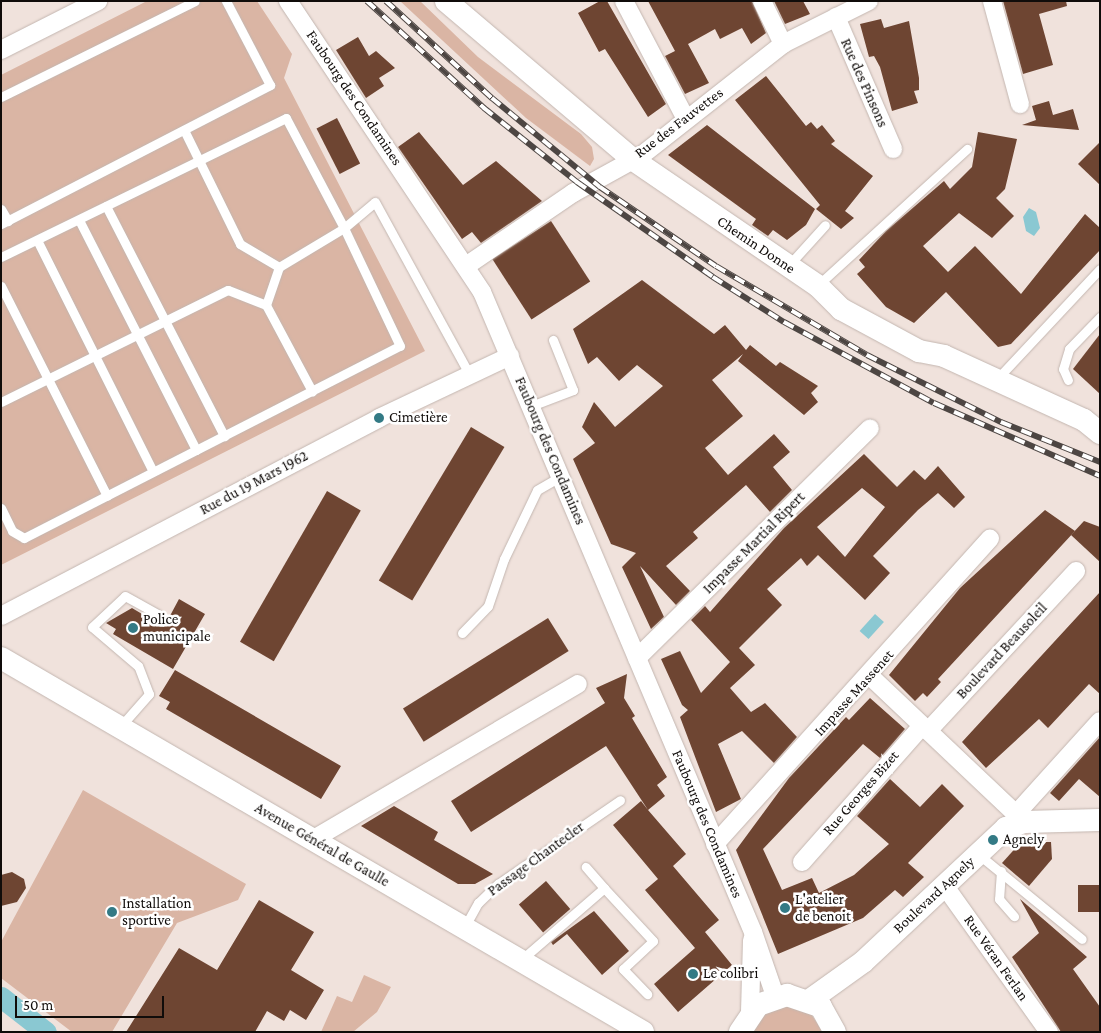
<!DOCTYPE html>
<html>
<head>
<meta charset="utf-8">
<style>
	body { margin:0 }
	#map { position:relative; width:1101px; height:1033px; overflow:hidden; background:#f0e2dc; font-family:"Crimson Pro",serif }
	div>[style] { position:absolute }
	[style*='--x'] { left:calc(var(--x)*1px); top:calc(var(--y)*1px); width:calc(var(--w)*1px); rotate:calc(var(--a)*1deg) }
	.green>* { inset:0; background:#dab5a4 }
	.water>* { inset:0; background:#8ac8d2; transform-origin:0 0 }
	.canal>* { height:21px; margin:-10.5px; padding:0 10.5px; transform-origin:10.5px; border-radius:10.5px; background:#8ac8d2 }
	.building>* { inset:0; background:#6e4532; transform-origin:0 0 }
	.roads { filter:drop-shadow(0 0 1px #c3b6b0) drop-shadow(0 0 1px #c3b6b0) }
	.service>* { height:9px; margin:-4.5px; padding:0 4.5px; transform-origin:4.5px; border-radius:4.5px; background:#fff }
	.minor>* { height:18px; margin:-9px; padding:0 9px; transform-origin:9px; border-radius:9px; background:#fff }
	.tertiary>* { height:22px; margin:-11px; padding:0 11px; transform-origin:11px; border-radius:11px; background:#fff }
	.rail>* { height:5.5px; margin-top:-2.75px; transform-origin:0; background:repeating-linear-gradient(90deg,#fff 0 11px,#4d4643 0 22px); box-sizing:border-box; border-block:1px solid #4d4643 }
	.dots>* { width:14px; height:14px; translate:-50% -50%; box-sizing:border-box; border:2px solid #fff; border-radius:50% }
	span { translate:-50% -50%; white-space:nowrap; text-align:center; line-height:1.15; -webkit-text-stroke:5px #fff; paint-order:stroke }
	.street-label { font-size:15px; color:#100c0a }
	.poi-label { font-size:15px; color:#100c0a }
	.left { translate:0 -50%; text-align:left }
	.frame { position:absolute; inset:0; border:2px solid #100c0a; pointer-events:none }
	.scale { position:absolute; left:15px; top:996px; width:149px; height:22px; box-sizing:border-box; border:2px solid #100c0a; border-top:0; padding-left:6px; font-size:15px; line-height:18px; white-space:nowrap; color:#100c0a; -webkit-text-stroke:4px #fff; paint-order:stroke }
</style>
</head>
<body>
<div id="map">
	<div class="green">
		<i style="clip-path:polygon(147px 1px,257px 1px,292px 54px,284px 78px,425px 351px,1px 565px,1px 75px)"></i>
		<i style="clip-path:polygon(400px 1px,420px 1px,478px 57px,581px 134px,592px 147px,594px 159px,590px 166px,526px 118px)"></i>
		<i style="clip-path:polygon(83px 790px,246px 884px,238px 900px,177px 923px,112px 1032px,72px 1032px,1px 978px,1px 942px)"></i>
		<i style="clip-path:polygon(364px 975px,391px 987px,377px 1012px,353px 1032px,321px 1032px,337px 996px,352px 1002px)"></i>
		<i style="clip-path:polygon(784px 1005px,811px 1014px,823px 1032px,751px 1032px,766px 1012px)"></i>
	</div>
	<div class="water">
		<i style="clip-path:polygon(1029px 208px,1036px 212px,1040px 228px,1034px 236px,1026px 231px,1023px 217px)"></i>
		<i style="left:875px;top:614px;width:12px;height:23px;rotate:42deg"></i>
	</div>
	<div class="canal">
		<i style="--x:1;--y:997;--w:57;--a:37.9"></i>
	</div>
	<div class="building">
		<i style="clip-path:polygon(600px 1px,607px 1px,666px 104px,648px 117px,605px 49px,599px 52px,578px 13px)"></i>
		<i style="clip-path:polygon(648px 1px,752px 1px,766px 33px,751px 44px,742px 28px,720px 39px,715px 29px,688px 44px,709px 83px,685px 94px,665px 56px,675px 51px)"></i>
		<i style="clip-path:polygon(774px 1px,803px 1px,810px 14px,785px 24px)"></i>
		<i style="clip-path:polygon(1003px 1px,1066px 1px,1067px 6px,1039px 14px,1053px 65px,1023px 74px)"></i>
		<i style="clip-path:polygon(881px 19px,884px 28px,909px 21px,919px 78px,919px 90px,914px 91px,918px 103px,892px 111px,880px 67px,874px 56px,869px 57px,860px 24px)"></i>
		<i style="clip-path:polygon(358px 37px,369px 56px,376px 51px,395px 68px,379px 78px,384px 86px,366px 98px,336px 50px)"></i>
		<i style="clip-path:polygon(766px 76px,806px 126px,811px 122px,817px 129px,822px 125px,835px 141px,831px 144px,873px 176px,845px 211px,854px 218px,841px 229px,816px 209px,820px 205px,735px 100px)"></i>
		<i style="clip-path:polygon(1049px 101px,1053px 115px,1073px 109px,1079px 130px,1022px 125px,1036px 120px,1032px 106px)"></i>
		<i style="left:337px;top:118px;width:51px;height:23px;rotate:63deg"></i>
		<i style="clip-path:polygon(707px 125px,815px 209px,806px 225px,787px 240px,773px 230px,768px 236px,752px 225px,756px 219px,668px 155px)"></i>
		<i style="clip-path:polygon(419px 132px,463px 185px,496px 161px,542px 201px,481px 243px,472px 232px,462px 239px,398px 147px)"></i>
		<i style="clip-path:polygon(978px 132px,1017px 139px,1005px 189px,996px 198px,1014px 216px,992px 238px,959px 213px,923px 246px,948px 272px,975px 246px,1021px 294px,1085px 214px,1100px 228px,1100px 250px,1011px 344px,998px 347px,946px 292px,914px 323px,886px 307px,857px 274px,865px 267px,859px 260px,886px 231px,944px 181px,950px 189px,972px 167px)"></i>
		<i style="clip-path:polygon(1100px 142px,1100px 185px,1078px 164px)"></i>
		<i style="left:551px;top:221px;width:72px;height:70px;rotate:57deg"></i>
		<i style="clip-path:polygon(642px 280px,714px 334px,725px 325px,746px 350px,750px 345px,776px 366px,780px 362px,818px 386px,811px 393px,818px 402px,804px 415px,738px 361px,743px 354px,712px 380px,743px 416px,705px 448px,728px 475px,774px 434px,790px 452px,773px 467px,792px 490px,770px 512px,746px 485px,693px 532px,698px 538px,666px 566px,690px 591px,676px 605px,640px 566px,664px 617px,651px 629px,622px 567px,636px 553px,611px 544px,573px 459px,595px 443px,582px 427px,594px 402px,615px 427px,663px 386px,637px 365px,619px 381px,597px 357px,588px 364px,573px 329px)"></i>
		<i style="clip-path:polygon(1100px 334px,1100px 394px,1073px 369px)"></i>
		<i style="left:471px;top:427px;width:39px;height:179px;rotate:31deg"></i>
		<i style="clip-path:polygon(evenodd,864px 454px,897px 487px,914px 470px,925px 480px,938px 466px,965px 497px,954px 508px,938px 493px,918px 510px,873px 556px,890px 573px,865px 600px,818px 555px,807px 566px,801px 558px,767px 589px,782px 605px,739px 648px,755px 665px,730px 688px,751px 712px,765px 703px,797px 737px,774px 763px,742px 731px,718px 744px,741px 799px,716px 812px,680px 717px,688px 710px,682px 705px,661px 659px,680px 651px,701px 693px,730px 662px,691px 620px,705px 606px,710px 612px,784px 528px,864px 454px,862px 488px,885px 507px,845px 557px,817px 527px,862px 488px)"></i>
		<i style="left:327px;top:491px;width:39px;height:174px;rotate:30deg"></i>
		<i style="clip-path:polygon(1045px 510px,1075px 531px,938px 679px,941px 682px,927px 697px,923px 693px,915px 701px,889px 675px,960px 588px)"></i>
		<i style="clip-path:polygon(1084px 521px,1100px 527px,1100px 562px,1071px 535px)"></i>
		<i style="clip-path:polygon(1100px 592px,1100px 694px,1089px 684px,1048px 728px,1039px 719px,986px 768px,962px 742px)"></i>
		<i style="clip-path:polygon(179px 599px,205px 614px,173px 669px,113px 634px,116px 629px,106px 623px,132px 608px,164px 627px)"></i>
		<i style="left:548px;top:618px;width:39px;height:171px;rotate:58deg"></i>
		<i style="clip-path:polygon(175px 670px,341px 766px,321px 799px,166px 709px,170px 702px,159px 696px)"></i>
		<i style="clip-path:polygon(627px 674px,624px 698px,635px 716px,632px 718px,667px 777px,657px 785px,665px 796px,648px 810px,686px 854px,673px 866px,719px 920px,705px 932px,732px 965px,678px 1012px,654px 984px,695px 948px,645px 890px,658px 879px,613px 825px,641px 801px,648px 810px,606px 746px,471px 832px,451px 801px,605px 703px,596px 688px)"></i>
		<i style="clip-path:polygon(870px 698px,905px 729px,880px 758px,863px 744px,763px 849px,782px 890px,812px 878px,819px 893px,854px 875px,889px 844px,857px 816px,890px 779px,920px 807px,942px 784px,964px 806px,908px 863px,924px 877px,903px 897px,895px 890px,863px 918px,778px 954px,736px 850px,789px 778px,846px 717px,849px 720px)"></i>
		<i style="clip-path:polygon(1100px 737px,1100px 797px,1079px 779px,1059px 801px,1050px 793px)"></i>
		<i style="clip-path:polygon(394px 806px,438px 832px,434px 840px,493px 874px,475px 884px,458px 884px,361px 826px)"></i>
		<i style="clip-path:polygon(1021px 842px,1051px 842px,1052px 859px,1029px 886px,1002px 863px)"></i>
		<i style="clip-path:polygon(12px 872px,24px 879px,26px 888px,17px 902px,1px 906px,1px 875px)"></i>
		<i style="left:546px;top:881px;width:37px;height:36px;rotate:49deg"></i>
		<i style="left:1078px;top:885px;width:22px;height:27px"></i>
		<i style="clip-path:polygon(1020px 899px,1087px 957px,1073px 969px,1100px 1007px,1100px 1032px,1061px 1032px,1012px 957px,1039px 933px)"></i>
		<i style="clip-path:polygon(259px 900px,314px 932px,291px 970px,324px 990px,306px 1020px,290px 1010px,284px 1021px,267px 1011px,255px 1032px,126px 1032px,179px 948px,217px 970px)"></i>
		<i style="clip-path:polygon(594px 911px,629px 951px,602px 975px,567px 934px,553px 945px,551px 942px)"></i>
	</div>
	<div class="roads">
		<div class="service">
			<i style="--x:1;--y:97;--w:216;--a:-26.3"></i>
			<i style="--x:184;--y:130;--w:127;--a:63.8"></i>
			<i style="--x:240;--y:244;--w:45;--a:30.5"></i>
			<i style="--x:106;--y:206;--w:259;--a:62.8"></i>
			<i style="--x:1;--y:209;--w:14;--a:60"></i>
			<i style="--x:79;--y:220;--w:258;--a:63"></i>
			<i style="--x:1;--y:224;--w:303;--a:-27.3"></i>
			<i style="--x:270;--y:85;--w:95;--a:-117.6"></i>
			<i style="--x:37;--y:240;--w:259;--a:63.4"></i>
			<i style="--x:1;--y:257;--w:317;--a:-26"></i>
			<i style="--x:286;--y:118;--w:124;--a:62.2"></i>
			<i style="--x:344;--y:228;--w:40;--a:-40"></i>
			<i style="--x:375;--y:202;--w:196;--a:61.3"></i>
			<i style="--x:788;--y:266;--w:55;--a:-47.9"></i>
			<i style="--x:818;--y:285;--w:202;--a:-42.4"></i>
			<i style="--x:1;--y:286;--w:235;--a:63.2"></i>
			<i style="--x:996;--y:380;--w:152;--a:-46.9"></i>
			<i style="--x:1068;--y:380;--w:12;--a:-114"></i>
			<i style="--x:1063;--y:369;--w:21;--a:-73"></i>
			<i style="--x:1069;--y:349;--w:45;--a:-45.9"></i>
			<i style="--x:1;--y:402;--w:253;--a:-26.3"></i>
			<i style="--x:228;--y:290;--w:41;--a:21.5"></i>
			<i style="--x:266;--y:305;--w:98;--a:61.9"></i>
			<i style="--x:531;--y:406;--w:45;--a:-20.9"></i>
			<i style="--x:573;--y:390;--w:54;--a:-111.8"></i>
			<i style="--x:1;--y:508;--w:25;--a:64"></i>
			<i style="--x:12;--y:531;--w:14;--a:30"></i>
			<i style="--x:24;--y:538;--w:422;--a:-27.1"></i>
			<i style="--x:400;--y:346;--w:131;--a:-115.4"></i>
			<i style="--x:344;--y:228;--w:76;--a:149"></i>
			<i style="--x:279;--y:267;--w:40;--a:108.9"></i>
			<i style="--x:462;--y:633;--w:37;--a:-46"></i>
			<i style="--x:488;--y:606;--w:50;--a:-71.2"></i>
			<i style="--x:504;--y:559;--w:76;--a:-64.4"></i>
			<i style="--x:537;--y:490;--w:28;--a:-30"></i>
			<i style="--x:120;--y:727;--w:44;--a:-48.7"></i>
			<i style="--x:149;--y:694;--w:30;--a:-111"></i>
			<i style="--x:138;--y:666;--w:60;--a:-139.7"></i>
			<i style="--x:92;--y:627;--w:45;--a:-43.2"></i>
			<i style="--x:125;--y:596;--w:37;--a:29"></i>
			<i style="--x:978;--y:854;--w:134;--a:39.3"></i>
			<i style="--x:1001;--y:871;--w:28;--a:94"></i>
			<i style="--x:999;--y:899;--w:23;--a:49"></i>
			<i style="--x:604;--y:888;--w:72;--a:47.2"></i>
			<i style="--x:653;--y:941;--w:41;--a:137"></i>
			<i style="--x:623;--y:969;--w:35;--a:46"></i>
			<i style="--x:464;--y:928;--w:29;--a:-61"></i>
			<i style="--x:478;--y:903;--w:28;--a:-44"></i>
			<i style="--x:498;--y:884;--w:148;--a:-34.5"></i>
			<i style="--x:521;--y:960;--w:110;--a:-40.9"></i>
			<i style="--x:604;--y:888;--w:28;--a:-131"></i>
		</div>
		<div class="minor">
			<i style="--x:288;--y:1;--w:350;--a:56.3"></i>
			<i style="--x:482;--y:292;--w:695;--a:67.05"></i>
			<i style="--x:753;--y:932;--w:68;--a:71"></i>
			<i style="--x:624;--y:1;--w:133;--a:62.3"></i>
			<i style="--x:762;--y:1;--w:48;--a:64"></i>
			<i style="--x:992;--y:1;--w:107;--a:74.8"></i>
			<i style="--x:836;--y:17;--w:144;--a:66.6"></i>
			<i style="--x:1;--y:50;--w:109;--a:-26.8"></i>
			<i style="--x:466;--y:266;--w:130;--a:-34.3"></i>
			<i style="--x:573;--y:193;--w:79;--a:-28.8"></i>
			<i style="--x:642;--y:155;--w:179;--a:-38.2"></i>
			<i style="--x:783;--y:44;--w:96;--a:-26.6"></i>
			<i style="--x:1;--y:616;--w:427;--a:-27.6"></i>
			<i style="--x:379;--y:418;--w:145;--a:-25.3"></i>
			<i style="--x:637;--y:658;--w:327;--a:-44.6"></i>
			<i style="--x:870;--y:676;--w:201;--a:43.4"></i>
			<i style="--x:1016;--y:814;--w:10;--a:79"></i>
			<i style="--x:928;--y:731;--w:218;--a:-47.2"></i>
			<i style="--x:1016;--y:814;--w:125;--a:-47.9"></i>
			<i style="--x:312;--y:840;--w:308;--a:-30.4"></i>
			<i style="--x:715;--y:844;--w:411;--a:-48"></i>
			<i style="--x:802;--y:862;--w:181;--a:-48.6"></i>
			<i style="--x:944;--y:885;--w:181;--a:54.5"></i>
			<i style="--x:750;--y:1012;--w:72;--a:-88.4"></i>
		</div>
		<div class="tertiary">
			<i style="--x:446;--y:1;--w:244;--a:40.3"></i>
			<i style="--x:632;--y:159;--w:225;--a:34.3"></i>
			<i style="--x:818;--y:286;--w:33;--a:45"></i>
			<i style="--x:841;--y:309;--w:89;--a:28.3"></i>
			<i style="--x:919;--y:351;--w:25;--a:11"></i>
			<i style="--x:944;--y:356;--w:154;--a:24.6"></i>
			<i style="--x:1084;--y:420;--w:21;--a:39"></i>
			<i style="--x:1;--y:658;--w:743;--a:30.22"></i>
			<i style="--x:810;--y:1000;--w:65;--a:-35.6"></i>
			<i style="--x:863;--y:962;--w:196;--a:-43.1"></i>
			<i style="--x:1006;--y:828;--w:19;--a:-18"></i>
			<i style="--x:1024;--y:822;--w:76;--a:-1.5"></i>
			<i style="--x:740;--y:1032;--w:32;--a:-56"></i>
			<i style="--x:758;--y:1005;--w:31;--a:-19"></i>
			<i style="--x:787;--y:995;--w:36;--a:19"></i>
			<i style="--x:821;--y:1007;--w:29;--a:61"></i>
		</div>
	</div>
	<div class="rail">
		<i style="--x:367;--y:1;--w:159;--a:42.4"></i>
		<i style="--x:484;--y:108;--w:119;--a:38.5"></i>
		<i style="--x:577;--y:182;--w:166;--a:34.9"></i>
		<i style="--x:713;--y:277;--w:84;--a:32.4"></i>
		<i style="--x:784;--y:322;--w:170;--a:28.4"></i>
		<i style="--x:934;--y:403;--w:181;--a:23.7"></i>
		<i style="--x:386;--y:1;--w:144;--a:42.5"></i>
		<i style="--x:492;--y:98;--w:140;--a:39.5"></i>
		<i style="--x:600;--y:187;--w:140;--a:34.3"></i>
		<i style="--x:716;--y:266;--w:175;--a:30.5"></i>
		<i style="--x:867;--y:355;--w:150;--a:26.6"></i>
		<i style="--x:1001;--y:422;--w:107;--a:22"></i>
	</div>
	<div class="dots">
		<i style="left:379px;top:418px;background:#337a85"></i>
		<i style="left:133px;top:628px;background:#337a85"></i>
		<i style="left:993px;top:840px;background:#337a85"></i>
		<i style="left:785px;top:908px;background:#337a85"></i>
		<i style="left:112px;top:912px;background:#337a85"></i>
		<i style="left:693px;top:974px;background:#337a85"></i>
	</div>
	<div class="street-label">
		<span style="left:864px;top:83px;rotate:66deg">Rue des Pinsons</span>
		<span style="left:354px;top:98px;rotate:56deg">Faubourg des Condamines</span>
		<span style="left:679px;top:123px;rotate:-37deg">Rue des Fauvettes</span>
		<span style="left:756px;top:245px;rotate:34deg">Chemin Donne</span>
		<span style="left:550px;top:451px;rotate:67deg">Faubourg des Condamines</span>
		<span style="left:254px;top:483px;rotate:-28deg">Rue du 19 Mars 1962</span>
		<span style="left:754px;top:543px;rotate:-45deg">Impasse Martial Ripert</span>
		<span style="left:1002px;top:651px;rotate:-47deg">Boulevard Beausoleil</span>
		<span style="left:854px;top:693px;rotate:-48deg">Impasse Massenet</span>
		<span style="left:861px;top:793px;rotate:-49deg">Rue Georges Bizet</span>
		<span style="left:707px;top:824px;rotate:67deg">Faubourg des Condamines</span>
		<span style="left:322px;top:845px;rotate:30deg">Avenue Général de Gaulle</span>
		<span style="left:536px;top:859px;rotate:-36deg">Passage Chantecler</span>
		<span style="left:934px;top:895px;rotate:-43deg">Boulevard Agnely</span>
		<span style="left:996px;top:958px;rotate:55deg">Rue Véran Ferlan</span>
	</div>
	<div class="poi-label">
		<span class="left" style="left:389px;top:418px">Cimetière</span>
		<span class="left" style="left:143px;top:628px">Police<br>municipale</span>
		<span class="left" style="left:1003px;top:840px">Agnely</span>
		<span class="left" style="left:795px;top:908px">L'atelier<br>de benoit</span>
		<span class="left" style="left:122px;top:912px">Installation<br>sportive</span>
		<span class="left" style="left:703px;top:974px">Le colibri</span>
	</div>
	<div class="frame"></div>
	<div class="scale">50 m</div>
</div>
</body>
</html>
